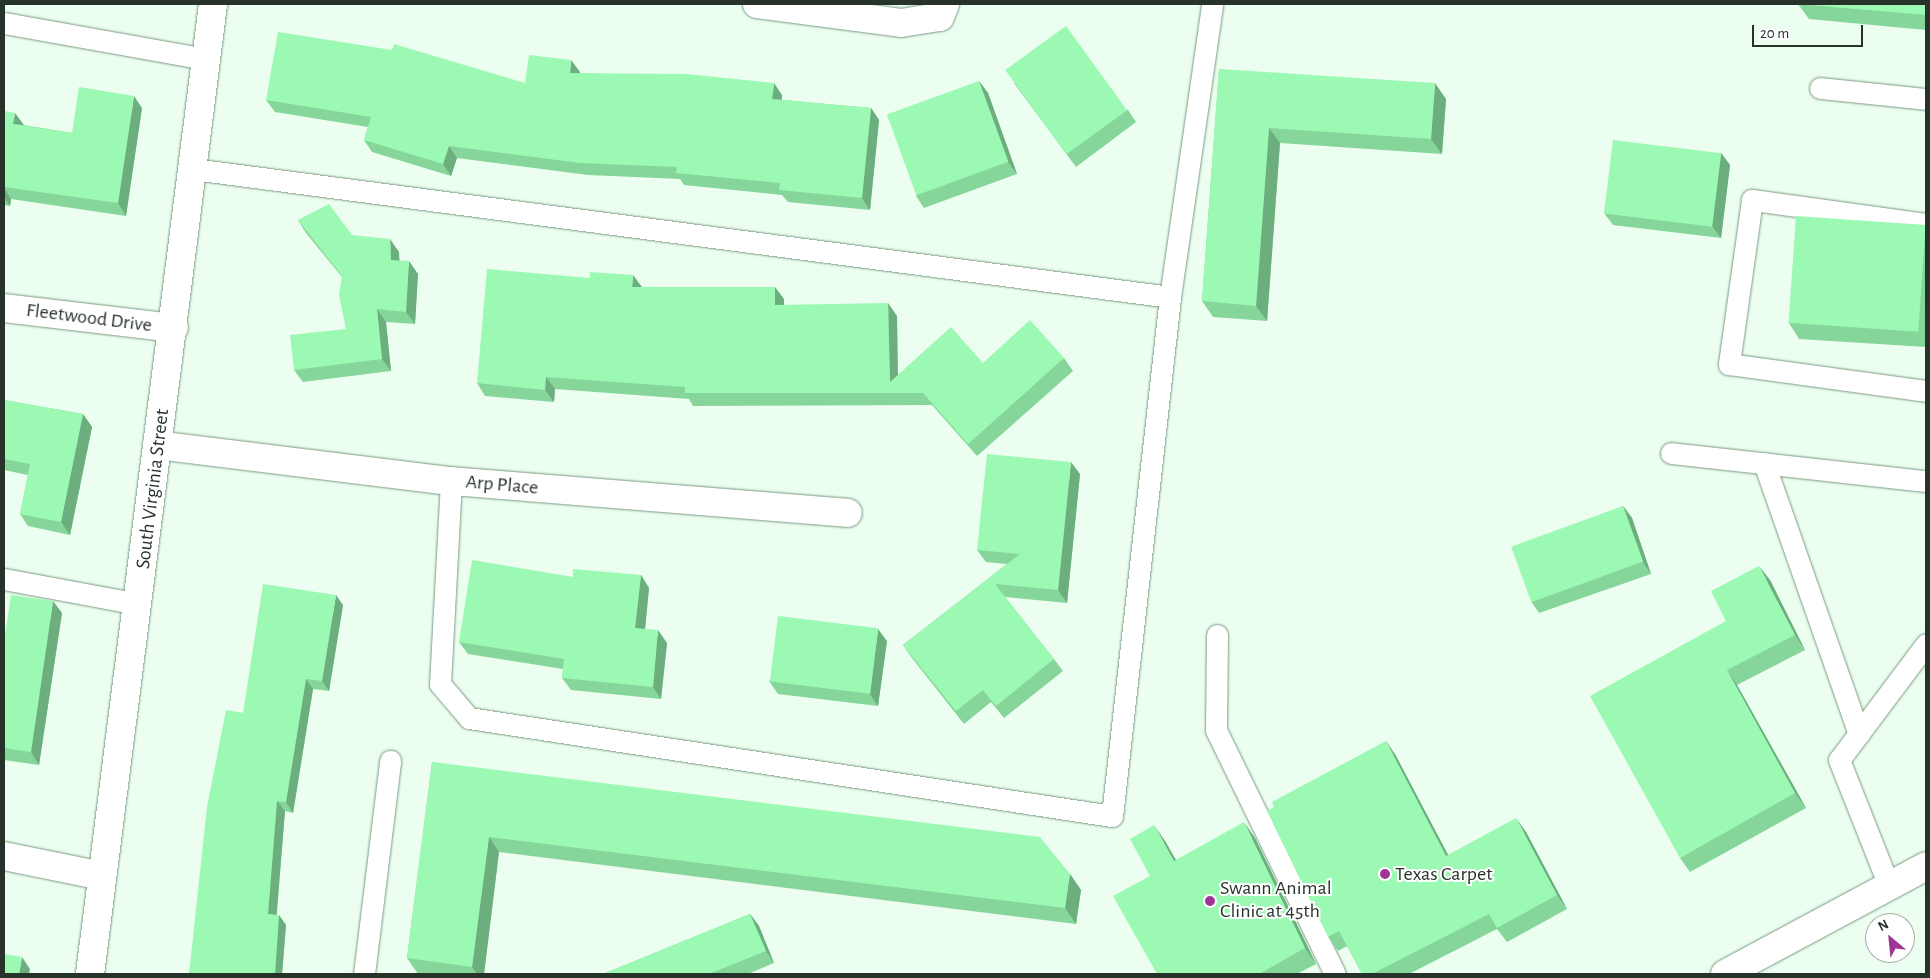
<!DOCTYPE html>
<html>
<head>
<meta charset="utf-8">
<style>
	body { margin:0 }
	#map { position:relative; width:1930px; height:978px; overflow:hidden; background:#ebfeef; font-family:"Alegreya Sans",sans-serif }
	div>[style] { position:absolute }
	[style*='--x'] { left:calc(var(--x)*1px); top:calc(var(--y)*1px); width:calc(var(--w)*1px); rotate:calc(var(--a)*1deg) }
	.roads { filter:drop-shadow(0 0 1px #7b9881) drop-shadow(0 0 1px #7b9881) }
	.lane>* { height:21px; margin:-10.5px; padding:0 10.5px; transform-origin:10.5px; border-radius:10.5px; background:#fff }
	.street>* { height:28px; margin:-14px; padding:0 14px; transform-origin:14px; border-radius:14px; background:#fff }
	.secondary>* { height:28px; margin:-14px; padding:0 14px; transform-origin:14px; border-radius:14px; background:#fff }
	.wall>* { inset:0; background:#86d69b }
	.shaded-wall>* { inset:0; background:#6dae7e }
	.building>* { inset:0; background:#9cf9b4; transform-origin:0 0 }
	.dots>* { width:14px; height:14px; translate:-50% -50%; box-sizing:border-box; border:2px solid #fff; border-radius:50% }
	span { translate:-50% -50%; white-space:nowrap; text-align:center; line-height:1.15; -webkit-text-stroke:4px #fff; paint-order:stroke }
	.street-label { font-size:20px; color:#27332a }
	.poi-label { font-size:20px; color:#27332a }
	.left { translate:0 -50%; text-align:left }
	.frame { position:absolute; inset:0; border:5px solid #27332a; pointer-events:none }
	.north { position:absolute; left:1865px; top:913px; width:50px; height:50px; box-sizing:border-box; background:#fff; border:1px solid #a9adaa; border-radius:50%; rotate:332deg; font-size:14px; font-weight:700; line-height:20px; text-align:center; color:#27332a }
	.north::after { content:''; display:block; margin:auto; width:18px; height:22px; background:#9f3596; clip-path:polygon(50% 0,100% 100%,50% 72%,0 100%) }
	.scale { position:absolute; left:1752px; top:25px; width:111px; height:22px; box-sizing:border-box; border:2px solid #27332a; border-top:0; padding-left:6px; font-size:15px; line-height:18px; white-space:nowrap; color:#27332a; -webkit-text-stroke:4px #fff; paint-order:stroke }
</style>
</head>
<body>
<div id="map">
	<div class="roads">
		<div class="lane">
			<i style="--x:4;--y:23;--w:205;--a:10.1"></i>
			<i style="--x:1820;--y:88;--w:107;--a:5.9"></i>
			<i style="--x:193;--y:169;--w:985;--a:7.46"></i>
			<i style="--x:1926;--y:224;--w:176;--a:-172.1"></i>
			<i style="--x:1752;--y:200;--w:166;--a:98"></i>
			<i style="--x:1729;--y:364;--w:199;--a:7.8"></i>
			<i style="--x:1671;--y:453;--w:257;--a:6.3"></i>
			<i style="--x:1764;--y:463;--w:287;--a:70.7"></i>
			<i style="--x:451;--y:481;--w:203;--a:93.1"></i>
			<i style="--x:440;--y:684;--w:45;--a:49.5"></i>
			<i style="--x:469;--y:718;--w:650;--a:8.67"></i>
			<i style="--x:1112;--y:816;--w:522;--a:-83.62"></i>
			<i style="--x:1170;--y:297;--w:296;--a:-81.8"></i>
			<i style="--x:4;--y:579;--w:137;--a:10.5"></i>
			<i style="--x:1217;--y:635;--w:95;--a:90.6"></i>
			<i style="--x:1216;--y:730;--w:271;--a:64"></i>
			<i style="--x:1889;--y:886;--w:136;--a:-111.6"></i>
			<i style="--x:1839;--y:760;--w:145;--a:-53.1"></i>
			<i style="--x:364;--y:974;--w:215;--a:-83"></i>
		</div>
		<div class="street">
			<i style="--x:757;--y:4;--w:145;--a:7.5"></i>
			<i style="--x:901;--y:23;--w:39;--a:-9"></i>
			<i style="--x:940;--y:17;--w:14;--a:-69"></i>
			<i style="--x:157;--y:445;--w:296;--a:7"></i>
			<i style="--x:451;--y:481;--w:398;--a:4.6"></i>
			<i style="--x:4;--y:856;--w:100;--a:11.5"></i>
		</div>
		<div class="secondary">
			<i style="--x:4;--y:308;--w:171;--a:6.7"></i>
			<i style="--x:90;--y:974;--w:978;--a:-82.77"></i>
			<i style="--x:1725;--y:974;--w:228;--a:-28.2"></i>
		</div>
	</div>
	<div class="wall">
		<i style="clip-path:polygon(1798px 4px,1926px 4px,1926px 30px,1809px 19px)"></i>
		<i style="clip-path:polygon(1219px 69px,1446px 99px,1442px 154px,1280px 143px,1267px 321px,1213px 317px,1202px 301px)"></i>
		<i style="clip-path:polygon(580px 72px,580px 73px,782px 95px,782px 100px,871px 108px,879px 120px,870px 210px,788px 202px,782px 195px,684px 185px,680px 179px,588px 175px,457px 158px,451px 176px,372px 152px,364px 140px,368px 127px,275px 112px,266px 100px,525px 83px)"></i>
		<i style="clip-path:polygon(979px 81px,988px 93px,1017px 174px,924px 208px,916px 196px)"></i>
		<i style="clip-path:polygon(1014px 83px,1128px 110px,1136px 122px,1076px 167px)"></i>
		<i style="clip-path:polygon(142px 108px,126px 216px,11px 199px,10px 206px,4px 205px,4px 111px,23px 125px,72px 133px)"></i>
		<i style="clip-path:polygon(1721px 153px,1730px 165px,1721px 238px,1613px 225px,1604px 213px)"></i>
		<i style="clip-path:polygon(298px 220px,352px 235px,399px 252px,399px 260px,418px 274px,415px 324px,386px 322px,391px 371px,303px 382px,294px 370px,346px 329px,342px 277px,306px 233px)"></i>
		<i style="clip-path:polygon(1926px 224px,1926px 347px,1799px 339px,1789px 323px)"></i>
		<i style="clip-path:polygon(641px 287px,784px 299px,784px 305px,897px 316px,898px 374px,983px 363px,1064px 358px,1073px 371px,977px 456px,932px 405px,693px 406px,689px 399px,555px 389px,554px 402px,485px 396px,477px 383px)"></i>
		<i style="clip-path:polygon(4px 400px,83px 414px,92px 427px,70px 535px,28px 526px,20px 514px,28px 475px,4px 470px)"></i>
		<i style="clip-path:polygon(1080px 474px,1067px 603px,1005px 597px,1054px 659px,1063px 671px,1004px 718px,991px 702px,964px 724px,912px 658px,903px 645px,1007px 564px,986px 562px,977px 550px)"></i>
		<i style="clip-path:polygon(1623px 506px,1632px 518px,1651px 574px,1539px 613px,1531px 601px)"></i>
		<i style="clip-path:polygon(641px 575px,649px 588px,645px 629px,667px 643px,661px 699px,571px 690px,562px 678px,563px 669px,468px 654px,459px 642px,573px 577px)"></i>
		<i style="clip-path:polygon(1770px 580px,1805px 650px,1737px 685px,1806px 808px,1690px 872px,1680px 858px,1726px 621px)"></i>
		<i style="clip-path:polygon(343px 605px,329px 691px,313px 689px,293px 813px,285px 811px,276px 915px,279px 915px,286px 925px,282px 974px,189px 974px,243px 713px)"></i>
		<i style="clip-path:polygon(62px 613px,39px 765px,4px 760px,4px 643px)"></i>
		<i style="clip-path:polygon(887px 641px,878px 706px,778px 694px,769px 681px)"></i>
		<i style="clip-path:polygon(1386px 741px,1396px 756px,1448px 855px,1526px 832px,1567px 909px,1507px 942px,1497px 929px,1409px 974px,1362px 974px,1347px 946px,1338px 951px,1328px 937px)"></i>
		<i style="clip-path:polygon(432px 762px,1070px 874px,1081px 890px,1076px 924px,499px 852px,484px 974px,418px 974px,407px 958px)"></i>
		<i style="clip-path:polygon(1255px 838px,1316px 964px,1297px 974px,1157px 974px,1150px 876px,1165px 841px,1176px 860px)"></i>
		<i style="clip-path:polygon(750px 914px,759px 926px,774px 963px,748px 974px,603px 974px)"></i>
	</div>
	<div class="shaded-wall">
		<i style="clip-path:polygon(571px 60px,580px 72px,578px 85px,570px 73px)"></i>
		<i style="clip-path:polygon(979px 81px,988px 93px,1017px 174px,1008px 162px)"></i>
		<i style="clip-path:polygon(774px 83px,782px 95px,781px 111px,772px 99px)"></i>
		<i style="clip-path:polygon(1435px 83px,1446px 99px,1442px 154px,1431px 139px)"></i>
		<i style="clip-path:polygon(134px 96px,142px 108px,126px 216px,118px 203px)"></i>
		<i style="clip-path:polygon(871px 108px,879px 120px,870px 210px,862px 198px)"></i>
		<i style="clip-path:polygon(15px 113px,24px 125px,13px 124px)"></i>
		<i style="clip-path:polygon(1269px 128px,1280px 143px,1267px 321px,1256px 306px)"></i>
		<i style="clip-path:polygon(449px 146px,457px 158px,451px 176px,443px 164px)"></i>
		<i style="clip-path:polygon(1721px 153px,1730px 165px,1721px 238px,1712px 226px)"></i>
		<i style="clip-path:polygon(4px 188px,11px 199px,10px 206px,4px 197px)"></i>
		<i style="clip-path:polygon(390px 239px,399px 252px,400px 272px,391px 260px)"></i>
		<i style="clip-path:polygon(409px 261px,418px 274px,415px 324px,406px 312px)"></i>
		<i style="clip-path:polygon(633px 275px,642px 287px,632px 287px)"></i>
		<i style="clip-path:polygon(775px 287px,784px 299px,784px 318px,775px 305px)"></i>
		<i style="clip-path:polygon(888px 303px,897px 316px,898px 394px,890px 382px)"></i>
		<i style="clip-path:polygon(377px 309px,386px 322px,391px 371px,382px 359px)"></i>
		<i style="clip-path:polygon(546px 377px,555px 389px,554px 402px,545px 390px)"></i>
		<i style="clip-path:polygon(83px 414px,92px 427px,70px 535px,61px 522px)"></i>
		<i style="clip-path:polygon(1071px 462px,1080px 474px,1067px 603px,1058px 590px)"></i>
		<i style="clip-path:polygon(1623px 506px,1632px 518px,1651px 574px,1643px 562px)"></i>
		<i style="clip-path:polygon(1759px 566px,1770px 580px,1805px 650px,1795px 635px)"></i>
		<i style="clip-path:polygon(641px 575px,649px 588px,644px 640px,635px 628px)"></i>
		<i style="clip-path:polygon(336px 595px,343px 605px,329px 691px,322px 681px)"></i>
		<i style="clip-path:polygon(53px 601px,62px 613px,39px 765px,31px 752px)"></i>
		<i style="clip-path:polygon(878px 629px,887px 641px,878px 706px,870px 694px)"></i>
		<i style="clip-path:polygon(658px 630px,667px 643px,661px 699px,653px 687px)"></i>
		<i style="clip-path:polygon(1727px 670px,1737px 685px,1806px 808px,1795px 793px)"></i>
		<i style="clip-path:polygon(306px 679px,313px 689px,293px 813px,286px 802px)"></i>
		<i style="clip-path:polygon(1386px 741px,1396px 756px,1456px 870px,1446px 856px)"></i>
		<i style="clip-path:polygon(277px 801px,285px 811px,276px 924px,268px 914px)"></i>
		<i style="clip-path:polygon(1516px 818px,1526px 832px,1567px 909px,1557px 895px)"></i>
		<i style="clip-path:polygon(1244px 822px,1255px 838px,1316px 964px,1305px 948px)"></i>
		<i style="clip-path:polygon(1154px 825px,1165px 841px,1185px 876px,1174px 861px)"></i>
		<i style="clip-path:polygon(489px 837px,499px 852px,484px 974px,477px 974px,472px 967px)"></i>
		<i style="clip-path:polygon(1070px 874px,1081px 890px,1076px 924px,1065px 908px)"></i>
		<i style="clip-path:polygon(750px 914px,759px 926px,774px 963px,766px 951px)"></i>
		<i style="clip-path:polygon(279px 915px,286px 925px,282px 974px,275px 974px)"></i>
		<i style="clip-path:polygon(22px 957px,30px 969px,29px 974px,19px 974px)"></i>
	</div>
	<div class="building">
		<i style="clip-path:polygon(1798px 4px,1926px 4px,1926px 15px)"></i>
		<i style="left:1066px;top:26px;width:104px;height:75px;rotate:54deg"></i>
		<i style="clip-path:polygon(278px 32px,392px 50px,394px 44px,525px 83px,529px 55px,571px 60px,570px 73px,686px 74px,774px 83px,772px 99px,871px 108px,862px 198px,779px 190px,780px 183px,676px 173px,677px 167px,580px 163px,449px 146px,443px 164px,364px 140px,371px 117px,266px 100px)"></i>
		<i style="clip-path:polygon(1219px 69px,1435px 83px,1431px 139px,1269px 128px,1256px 306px,1202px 301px)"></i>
		<i style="left:979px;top:81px;width:86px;height:98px;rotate:70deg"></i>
		<i style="clip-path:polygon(79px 87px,134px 96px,118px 203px,4px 187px,4px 111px,15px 113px,13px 124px,72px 133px)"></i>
		<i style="left:1613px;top:140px;width:109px;height:74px;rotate:7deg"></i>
		<i style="clip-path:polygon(329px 204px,352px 235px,390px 239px,391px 260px,409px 261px,406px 312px,377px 309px,382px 359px,294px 370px,290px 335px,346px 329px,339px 295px,342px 276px,298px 220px)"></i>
		<i style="left:1796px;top:216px;width:130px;height:107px;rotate:4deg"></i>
		<i style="clip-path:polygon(487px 269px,590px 278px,590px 272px,633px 275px,632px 287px,775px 287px,775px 305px,888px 303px,890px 382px,951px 327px,983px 363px,1030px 320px,1064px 358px,968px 444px,923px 393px,685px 393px,685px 387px,546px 377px,545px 390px,477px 383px)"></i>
		<i style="clip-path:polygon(4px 400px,83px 414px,61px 522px,20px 514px,30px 464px,4px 459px)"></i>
		<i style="clip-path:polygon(987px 454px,1071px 462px,1058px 590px,995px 584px,1054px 659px,996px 706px,983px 690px,956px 711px,903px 645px,1020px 554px,977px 550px)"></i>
		<i style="left:1623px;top:506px;width:59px;height:119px;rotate:70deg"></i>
		<i style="clip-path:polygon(472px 560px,573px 577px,573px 569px,641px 575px,635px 628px,658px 630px,653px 687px,562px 678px,564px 659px,459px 642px)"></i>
		<i style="clip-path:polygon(1759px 566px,1795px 635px,1727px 670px,1795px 793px,1680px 858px,1590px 696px,1726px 621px,1711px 591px)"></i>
		<i style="clip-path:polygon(263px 584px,336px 595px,322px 681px,306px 679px,286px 802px,277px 801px,268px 914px,279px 915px,275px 974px,189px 974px,207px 807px,226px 710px,243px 713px)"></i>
		<i style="clip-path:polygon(11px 595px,53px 601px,31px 752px,4px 748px,4px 643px)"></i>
		<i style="left:778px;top:616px;width:101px;height:66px;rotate:7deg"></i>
		<i style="clip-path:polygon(1386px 741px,1446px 856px,1516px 818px,1557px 895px,1497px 928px,1489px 914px,1372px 974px,1362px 974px,1339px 931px,1328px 937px,1267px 811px,1274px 807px,1272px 802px)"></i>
		<i style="clip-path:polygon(432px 762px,1040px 837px,1070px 874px,1065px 908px,489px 837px,472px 967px,407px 958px)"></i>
		<i style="clip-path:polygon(1244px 822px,1305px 948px,1259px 974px,1157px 974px,1113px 896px,1150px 876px,1130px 839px,1154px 825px,1174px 861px)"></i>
		<i style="clip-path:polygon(750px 914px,766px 951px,709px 974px,603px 974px)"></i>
		<i style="clip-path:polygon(4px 954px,22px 957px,19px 974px,4px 974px)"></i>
	</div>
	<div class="dots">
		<i style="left:1385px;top:874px;background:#9f3596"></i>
		<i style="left:1210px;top:901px;background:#9f3596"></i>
	</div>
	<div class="street-label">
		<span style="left:89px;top:318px;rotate:7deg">Fleetwood Drive</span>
		<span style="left:502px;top:485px;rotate:5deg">Arp Place</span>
		<span style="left:153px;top:489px;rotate:-83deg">South Virginia Street</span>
	</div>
	<div class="poi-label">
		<span class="left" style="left:1395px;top:874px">Texas Carpet</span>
		<span class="left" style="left:1220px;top:900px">Swann Animal<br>Clinic at 45th</span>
	</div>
	<div class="frame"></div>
	<div class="north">N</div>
	<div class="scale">20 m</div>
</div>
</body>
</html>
